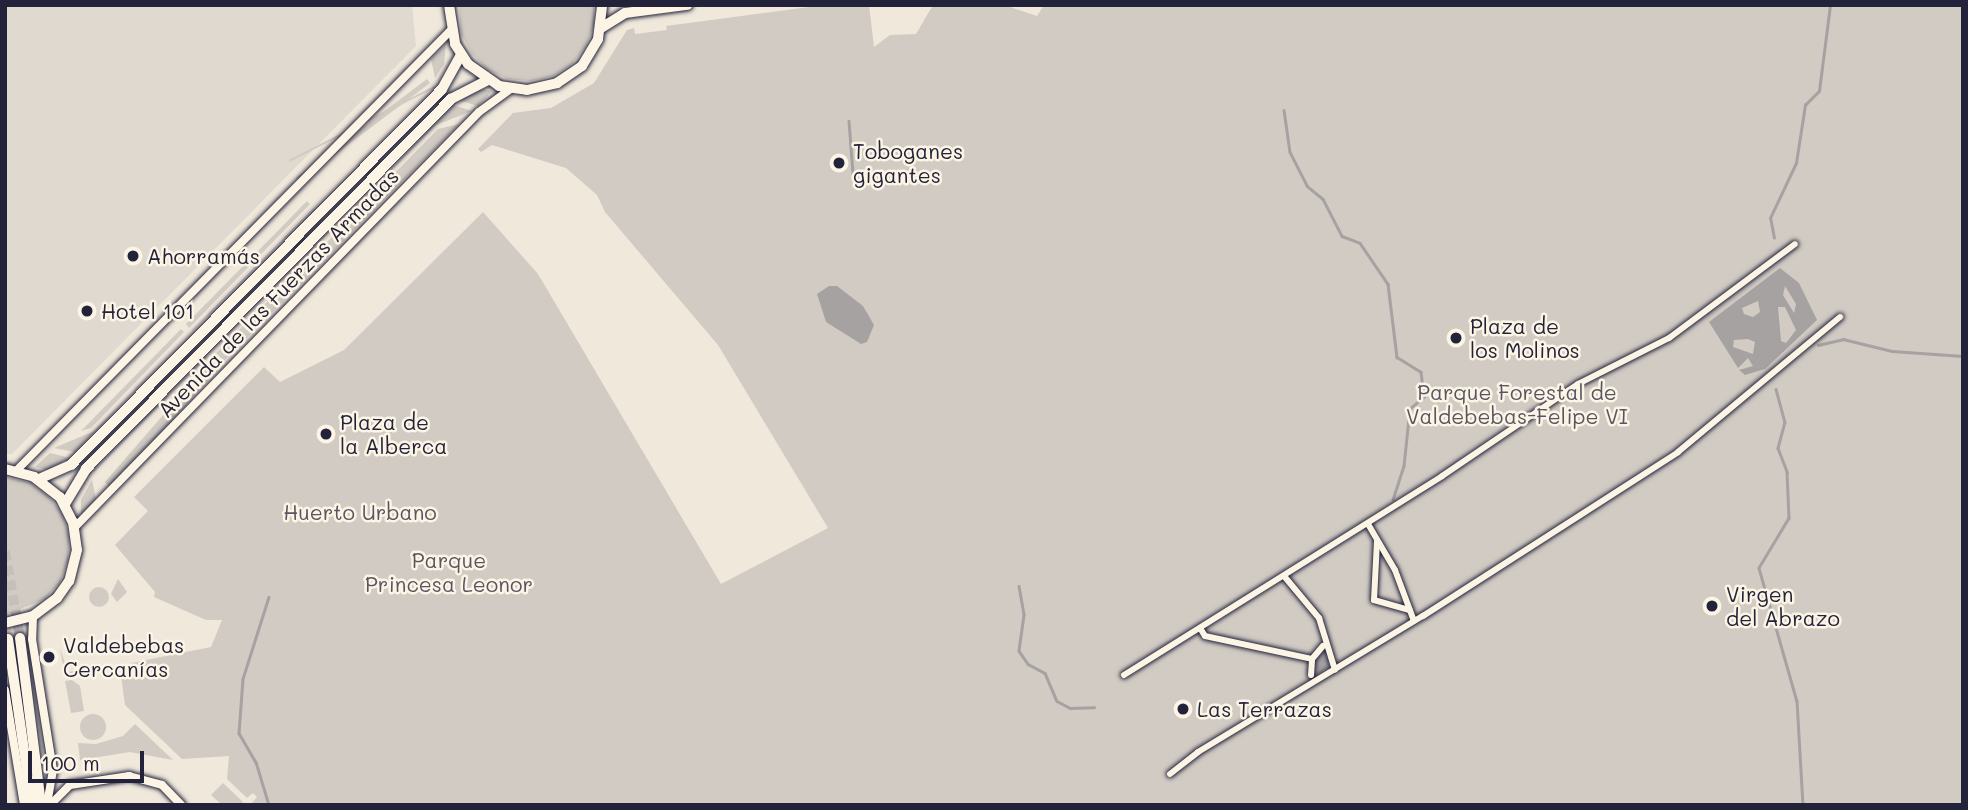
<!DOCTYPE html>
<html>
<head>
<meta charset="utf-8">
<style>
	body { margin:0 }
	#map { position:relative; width:1968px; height:810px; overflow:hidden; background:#efe8db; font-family:Mali,sans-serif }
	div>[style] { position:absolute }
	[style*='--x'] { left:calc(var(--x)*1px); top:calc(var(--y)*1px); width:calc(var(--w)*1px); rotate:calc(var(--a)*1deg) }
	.built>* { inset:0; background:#e0d9cf }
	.green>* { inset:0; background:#d1cbc3; transform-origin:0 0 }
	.round { border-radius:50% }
	.water>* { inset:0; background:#a6a2a2 }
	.stream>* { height:2.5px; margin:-1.25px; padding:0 1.25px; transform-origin:1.25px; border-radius:1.25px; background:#a6a2a2 }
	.secondary-tunnel>* { height:10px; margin-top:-5px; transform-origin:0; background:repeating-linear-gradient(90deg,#c6c0bb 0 10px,transparent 0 15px) }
	.roads { filter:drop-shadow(0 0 2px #22223b) drop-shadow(0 0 2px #22223b) }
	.pedestrian>* { height:6px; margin:-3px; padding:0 3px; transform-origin:3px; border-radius:3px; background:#fcf5e5 }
	.minor>* { height:8px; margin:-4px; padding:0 4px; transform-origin:4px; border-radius:4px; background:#fcf5e5 }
	.tertiary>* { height:10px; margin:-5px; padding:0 5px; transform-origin:5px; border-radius:5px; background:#fcf5e5 }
	.secondary>* { height:10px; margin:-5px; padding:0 5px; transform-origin:5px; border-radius:5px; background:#fcf5e5 }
	.dots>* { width:19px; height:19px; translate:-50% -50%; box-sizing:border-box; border:4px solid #fcf5e5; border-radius:50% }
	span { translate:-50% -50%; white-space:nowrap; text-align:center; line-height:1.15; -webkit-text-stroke:5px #fcf5e5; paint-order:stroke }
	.poi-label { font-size:21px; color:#22223b }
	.left { translate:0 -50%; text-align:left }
	.street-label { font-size:21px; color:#22223b }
	.park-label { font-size:21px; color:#575564 }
	.frame { position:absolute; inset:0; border:7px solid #22223b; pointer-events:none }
	.scale { position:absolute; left:28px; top:751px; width:116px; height:32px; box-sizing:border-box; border:4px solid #22223b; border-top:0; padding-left:9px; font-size:21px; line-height:24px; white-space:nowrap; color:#22223b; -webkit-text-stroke:5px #fcf5e5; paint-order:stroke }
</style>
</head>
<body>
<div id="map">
	<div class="built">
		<i style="clip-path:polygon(5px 5px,412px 5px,416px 46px,12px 454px,5px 454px)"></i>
	</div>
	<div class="green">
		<i style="clip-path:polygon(459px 5px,594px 5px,594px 25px,586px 46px,572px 64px,553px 76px,531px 81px,508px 79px,488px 70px,472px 54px,461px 34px)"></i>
		<i style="clip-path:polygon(825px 5px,869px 5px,874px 47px,890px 35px,916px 34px,933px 5px,1004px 5px,1037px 16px,1044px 5px,1963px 5px,1963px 805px,250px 805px,257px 797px,253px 793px,247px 798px,227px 779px,229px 756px,182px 759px,125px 705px,121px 675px,131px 663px,211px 647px,222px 620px,206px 620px,154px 597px,155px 592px,115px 545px,148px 511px,134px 497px,264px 367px,280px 382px,344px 350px,483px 212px,538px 274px,721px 584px,828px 528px,718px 345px,605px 212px,597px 195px,566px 168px,492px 145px,481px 152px,478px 149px,513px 113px,551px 108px,594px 83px,627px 30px,634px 28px,635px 34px,667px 30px,666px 26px)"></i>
		<i style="clip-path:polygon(446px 44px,444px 64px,435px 78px,431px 59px)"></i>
		<i style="left:427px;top:79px;width:5px;height:164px;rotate:53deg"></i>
		<i style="left:434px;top:86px;width:2px;height:163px;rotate:63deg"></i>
		<i style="clip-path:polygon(480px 89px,492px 91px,478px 106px,458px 100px)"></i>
		<i style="clip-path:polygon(443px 96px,444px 97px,330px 214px,328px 212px)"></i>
		<i style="clip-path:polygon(453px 105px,472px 111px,436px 125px,340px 223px)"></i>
		<i style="clip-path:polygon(459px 124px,351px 233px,344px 225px,438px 129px)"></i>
		<i style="clip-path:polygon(307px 201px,310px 204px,189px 328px,186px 324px)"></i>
		<i style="left:314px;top:208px;width:1px;height:173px;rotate:45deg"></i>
		<i style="clip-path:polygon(323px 217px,325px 219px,204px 342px,201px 340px)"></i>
		<i style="left:333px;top:227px;width:1px;height:173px;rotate:45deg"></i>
		<i style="left:337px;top:232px;width:11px;height:171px;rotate:45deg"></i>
		<i style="clip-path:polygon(181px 329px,184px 332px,91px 428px,81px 431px)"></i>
		<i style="clip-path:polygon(187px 336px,75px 452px,54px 448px,94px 431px)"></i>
		<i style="clip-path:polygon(196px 345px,198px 348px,85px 463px,83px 461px)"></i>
		<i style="clip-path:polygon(206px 355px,208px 357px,94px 472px,93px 471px)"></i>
		<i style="left:211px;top:360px;width:11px;height:162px;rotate:41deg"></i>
		<i style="clip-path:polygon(50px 453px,70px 458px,48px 470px,35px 467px)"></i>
		<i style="clip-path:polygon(5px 477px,31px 483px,49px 497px,63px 515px,69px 537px,68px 560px,60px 582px,45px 599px,5px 615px)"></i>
		<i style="clip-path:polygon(92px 480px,96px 499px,81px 515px,81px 500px)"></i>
		<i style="clip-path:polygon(118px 579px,127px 592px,117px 602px,111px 594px)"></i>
		<i class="round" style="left:89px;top:587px;width:20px;height:20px"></i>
		<i style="clip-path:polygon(60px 648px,68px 672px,107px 666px,107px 670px,65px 677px)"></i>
		<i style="clip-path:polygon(72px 680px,80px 686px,84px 711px,71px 713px,65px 681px)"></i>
		<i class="round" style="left:80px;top:714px;width:26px;height:26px"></i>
		<i style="clip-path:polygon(135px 724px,173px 760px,130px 752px,80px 760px,78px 743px,96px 744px,123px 736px)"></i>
		<i style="clip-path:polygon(223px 783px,243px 802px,240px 805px,222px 805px,211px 795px)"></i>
	</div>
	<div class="water">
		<i style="clip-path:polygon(evenodd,1780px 268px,1799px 283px,1817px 320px,1765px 369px,1745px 375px,1739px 370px,1753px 366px,1748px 358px,1738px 368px,1709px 322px,1780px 268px,1785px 286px,1796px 304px,1794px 313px,1783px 295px,1785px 286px,1780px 268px,1758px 301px,1760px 312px,1753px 317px,1744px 314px,1742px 308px,1758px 301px,1780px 268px,1778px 307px,1785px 307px,1796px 330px,1786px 343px,1781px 341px,1778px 307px,1780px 268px,1748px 339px,1755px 342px,1753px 354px,1733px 347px,1734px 340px,1748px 339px)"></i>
		<i style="clip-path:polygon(829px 286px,837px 286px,863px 306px,874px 325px,867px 342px,861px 344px,826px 322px,817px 294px)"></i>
		<i style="clip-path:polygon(1327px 649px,1329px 667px,1315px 676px,1315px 660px)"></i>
	</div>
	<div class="stream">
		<i style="--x:1284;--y:110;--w:42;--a:81.9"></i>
		<i style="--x:1290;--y:152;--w:38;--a:63"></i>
		<i style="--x:1307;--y:186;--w:21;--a:39"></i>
		<i style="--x:1323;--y:199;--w:42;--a:62.8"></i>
		<i style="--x:1342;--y:236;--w:19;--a:21"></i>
		<i style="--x:1360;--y:243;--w:50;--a:55.7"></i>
		<i style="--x:1388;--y:284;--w:74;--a:83"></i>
		<i style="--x:1397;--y:357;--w:28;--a:32"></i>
		<i style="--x:1421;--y:372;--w:25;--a:83"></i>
		<i style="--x:1424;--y:397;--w:18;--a:139"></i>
		<i style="--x:1410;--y:409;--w:57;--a:96"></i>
		<i style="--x:1404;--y:466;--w:35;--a:108"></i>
		<i style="--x:849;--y:121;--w:52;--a:85.6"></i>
		<i style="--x:1774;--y:238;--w:20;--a:-101"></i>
		<i style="--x:1770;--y:218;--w:61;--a:-64.7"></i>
		<i style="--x:1796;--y:163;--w:59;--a:-81.2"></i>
		<i style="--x:1805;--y:105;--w:20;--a:-45"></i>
		<i style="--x:1819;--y:91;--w:87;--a:-82.7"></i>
		<i style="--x:1818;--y:345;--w:26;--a:-13"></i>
		<i style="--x:1843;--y:339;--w:50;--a:13.8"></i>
		<i style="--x:1892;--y:351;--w:71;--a:4"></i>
		<i style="--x:1776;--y:389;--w:34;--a:75"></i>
		<i style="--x:1785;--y:422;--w:27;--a:105"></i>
		<i style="--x:1778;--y:448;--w:26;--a:69"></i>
		<i style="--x:1787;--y:472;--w:46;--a:87.5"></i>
		<i style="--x:1789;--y:518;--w:58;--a:121"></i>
		<i style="--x:1759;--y:568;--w:138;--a:74.1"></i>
		<i style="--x:1797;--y:701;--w:104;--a:86.7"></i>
		<i style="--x:1019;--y:586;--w:29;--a:80"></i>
		<i style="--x:1024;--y:615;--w:36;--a:98"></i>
		<i style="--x:1019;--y:651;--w:16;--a:55"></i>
		<i style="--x:1028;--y:664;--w:19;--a:28"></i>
		<i style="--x:1045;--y:673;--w:30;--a:67"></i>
		<i style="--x:1057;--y:701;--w:15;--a:28"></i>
		<i style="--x:1070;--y:708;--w:24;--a:-2"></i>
		<i style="--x:269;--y:597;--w:86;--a:107.6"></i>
		<i style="--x:243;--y:679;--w:54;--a:94.2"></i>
		<i style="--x:239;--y:733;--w:34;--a:60"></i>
		<i style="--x:256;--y:762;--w:45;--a:73.2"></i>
	</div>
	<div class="secondary-tunnel">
		<i style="--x:5;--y:551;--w:88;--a:80.2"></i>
	</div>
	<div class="roads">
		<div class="pedestrian">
			<i style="--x:1368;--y:524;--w:53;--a:59.6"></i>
			<i style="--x:1395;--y:570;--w:54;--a:69.6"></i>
			<i style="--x:1377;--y:541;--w:59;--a:92.9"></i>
			<i style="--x:1374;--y:600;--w:37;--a:16"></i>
			<i style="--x:1284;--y:576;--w:55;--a:50.2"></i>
			<i style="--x:1319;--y:618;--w:54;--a:72.9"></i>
			<i style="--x:1200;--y:628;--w:9;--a:58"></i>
			<i style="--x:1205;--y:636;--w:109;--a:12.1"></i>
			<i style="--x:1124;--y:675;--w:375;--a:-32"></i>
			<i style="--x:1442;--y:476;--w:164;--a:-34.1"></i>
			<i style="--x:1578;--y:384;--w:102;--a:-26.8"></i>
			<i style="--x:1669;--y:338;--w:157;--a:-36.7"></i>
			<i style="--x:1311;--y:675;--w:16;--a:-86"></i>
			<i style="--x:1312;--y:659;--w:17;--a:-50"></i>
			<i style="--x:1170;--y:774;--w:36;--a:-38"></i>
			<i style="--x:1198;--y:752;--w:263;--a:-31.2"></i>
			<i style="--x:1423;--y:616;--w:303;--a:-32.7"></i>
			<i style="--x:1678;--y:452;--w:211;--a:-39.8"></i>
		</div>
		<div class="minor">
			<i style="--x:16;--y:471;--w:619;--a:-45.39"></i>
			<i style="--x:75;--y:527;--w:579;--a:-45.77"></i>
			<i style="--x:479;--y:112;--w:39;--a:-36"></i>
			<i style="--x:33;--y:616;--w:23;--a:92"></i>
			<i style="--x:32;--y:639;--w:133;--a:80.9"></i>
			<i style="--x:53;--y:770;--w:36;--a:100"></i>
			<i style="--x:5;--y:690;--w:117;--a:80.6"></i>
			<i style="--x:50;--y:805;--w:28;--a:-45"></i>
			<i style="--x:70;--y:785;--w:60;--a:-8.7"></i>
			<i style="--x:129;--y:776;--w:34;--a:15"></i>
			<i style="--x:162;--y:785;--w:28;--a:46"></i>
		</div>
		<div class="tertiary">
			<i style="--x:449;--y:5;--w:39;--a:81"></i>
			<i style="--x:455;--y:44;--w:24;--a:57"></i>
			<i style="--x:468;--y:64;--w:38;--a:35"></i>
			<i style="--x:499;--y:86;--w:28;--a:8"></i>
			<i style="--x:527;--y:90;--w:31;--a:-13"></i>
			<i style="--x:557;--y:83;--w:30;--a:-34"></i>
			<i style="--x:582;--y:66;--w:31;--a:-59"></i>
			<i style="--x:598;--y:39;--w:34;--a:-83"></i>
			<i style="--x:601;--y:28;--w:28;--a:-32"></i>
			<i style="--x:625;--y:13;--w:63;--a:-7.4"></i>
			<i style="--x:5;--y:469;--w:30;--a:15"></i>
			<i style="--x:34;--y:477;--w:33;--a:38"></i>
			<i style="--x:60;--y:497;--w:28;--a:63"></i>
			<i style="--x:73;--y:522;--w:28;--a:82"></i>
			<i style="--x:77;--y:550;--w:32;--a:104"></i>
			<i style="--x:69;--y:581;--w:21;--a:125"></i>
			<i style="--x:57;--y:598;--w:30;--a:143"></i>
			<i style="--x:33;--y:616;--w:29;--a:166"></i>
			<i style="--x:39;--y:479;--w:35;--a:-24"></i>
			<i style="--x:71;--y:465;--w:528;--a:-45.38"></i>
			<i style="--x:442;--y:89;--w:39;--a:-61"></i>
			<i style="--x:65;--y:504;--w:41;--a:-59"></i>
			<i style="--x:86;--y:469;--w:520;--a:-45.39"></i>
			<i style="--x:451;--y:99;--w:42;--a:-27.2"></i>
		</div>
		<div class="secondary">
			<i style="--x:20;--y:638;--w:168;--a:82.8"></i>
			<i style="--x:8;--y:639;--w:168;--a:81.8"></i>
		</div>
	</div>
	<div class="dots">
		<i style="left:839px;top:163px;background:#22223b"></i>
		<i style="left:133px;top:256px;background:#22223b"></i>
		<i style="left:87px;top:311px;background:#22223b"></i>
		<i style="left:1456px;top:338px;background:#22223b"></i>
		<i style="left:326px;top:434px;background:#22223b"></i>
		<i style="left:1712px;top:606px;background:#22223b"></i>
		<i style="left:49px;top:657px;background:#22223b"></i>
		<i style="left:1183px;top:709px;background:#22223b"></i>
	</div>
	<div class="poi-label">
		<span class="left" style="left:853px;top:163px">Toboganes<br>gigantes</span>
		<span class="left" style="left:147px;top:256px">Ahorramás</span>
		<span class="left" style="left:101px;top:311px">Hotel 101</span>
		<span class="left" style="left:1470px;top:338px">Plaza de<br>los Molinos</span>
		<span class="left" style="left:340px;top:434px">Plaza de<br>la Alberca</span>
		<span class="left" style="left:1726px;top:606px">Virgen<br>del Abrazo</span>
		<span class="left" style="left:63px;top:657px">Valdebebas<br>Cercanías</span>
		<span class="left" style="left:1197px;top:709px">Las Terrazas</span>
	</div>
	<div class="street-label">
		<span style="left:278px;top:293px;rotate:-46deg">Avenida de las Fuerzas Armadas</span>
	</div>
	<div class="park-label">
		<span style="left:1517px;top:404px">Parque Forestal de<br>Valdebebas-Felipe VI</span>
		<span style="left:360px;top:512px">Huerto Urbano</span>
		<span style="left:449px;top:572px">Parque<br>Princesa Leonor</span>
	</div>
	<div class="frame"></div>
	<div class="scale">100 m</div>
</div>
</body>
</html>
